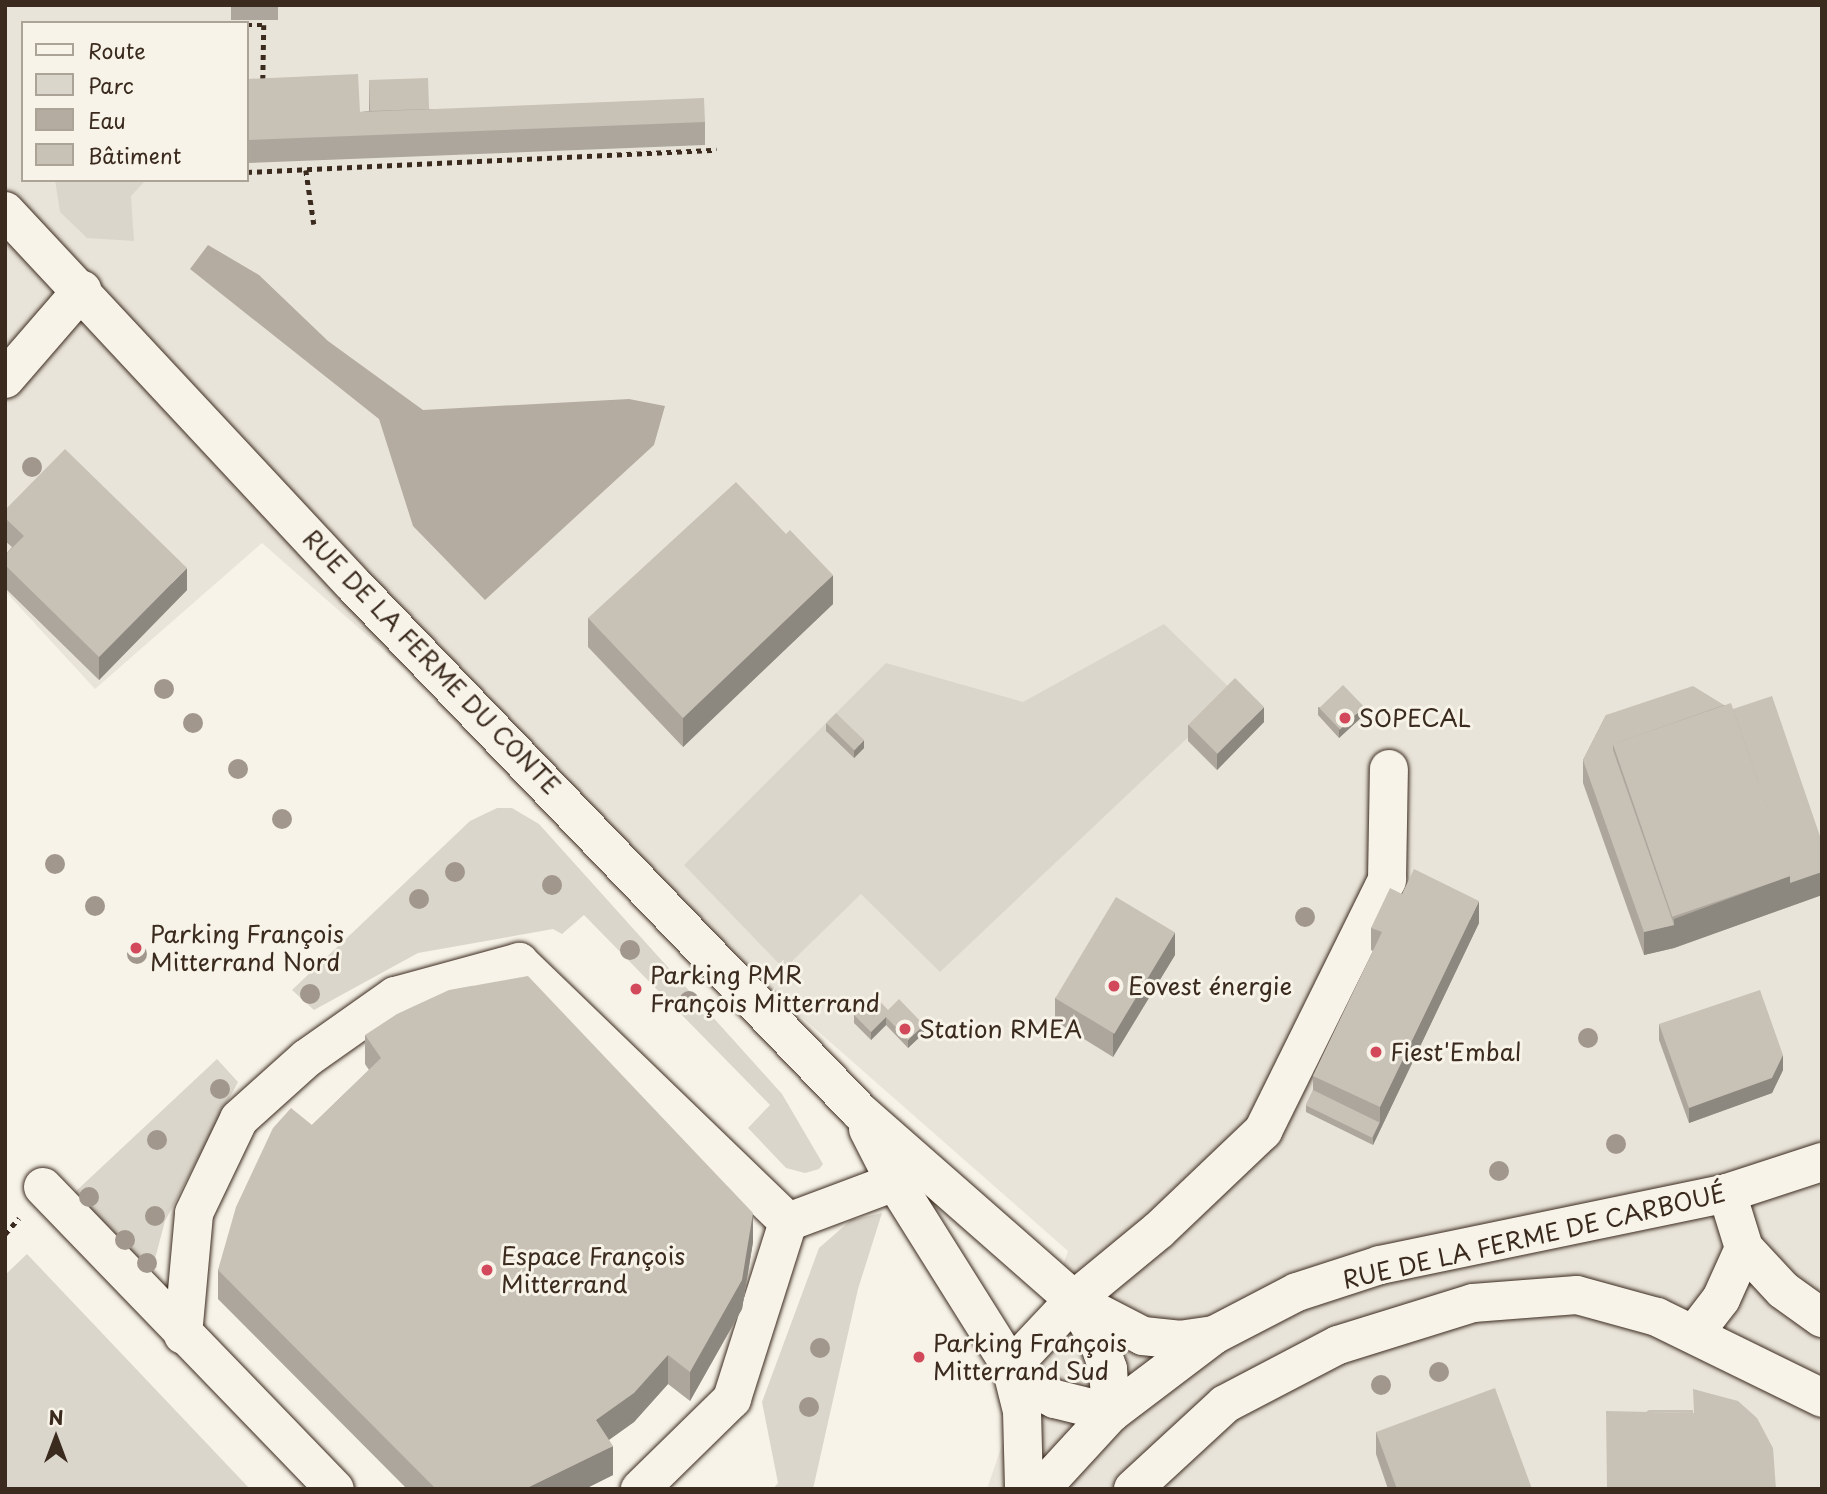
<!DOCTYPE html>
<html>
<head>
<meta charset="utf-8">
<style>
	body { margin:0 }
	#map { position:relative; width:1827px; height:1494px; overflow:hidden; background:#f7f3e8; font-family:"Playpen Sans",sans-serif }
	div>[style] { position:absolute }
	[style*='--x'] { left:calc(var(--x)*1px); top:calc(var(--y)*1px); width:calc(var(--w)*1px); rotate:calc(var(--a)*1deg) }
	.built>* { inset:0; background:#e9e4d9 }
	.green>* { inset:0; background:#dbd6cb }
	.water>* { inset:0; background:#b4aca0 }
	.path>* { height:4.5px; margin-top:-2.25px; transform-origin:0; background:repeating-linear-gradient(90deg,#3b2a1e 0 5px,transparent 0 10px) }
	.roads { filter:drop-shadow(0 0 2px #3b2a1e) drop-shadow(0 0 2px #3b2a1e) }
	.minor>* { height:38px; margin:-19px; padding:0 19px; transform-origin:19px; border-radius:19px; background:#f7f3e8 }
	.trees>* { width:20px; height:20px; margin:-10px; border-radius:50%; background:#a1978c }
	.wall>* { inset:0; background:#aca69d; transform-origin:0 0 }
	.shaded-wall>* { inset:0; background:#8c877f }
	.building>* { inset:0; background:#c8c1b6; transform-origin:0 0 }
	.dots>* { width:19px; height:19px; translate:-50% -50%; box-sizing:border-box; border:4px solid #f7f3e8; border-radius:50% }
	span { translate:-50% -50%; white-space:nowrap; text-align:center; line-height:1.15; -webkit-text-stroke:6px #f7f3e8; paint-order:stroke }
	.street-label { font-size:24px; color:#3b2a1e }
	.poi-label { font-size:24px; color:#3b2a1e }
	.left { translate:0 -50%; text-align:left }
	.frame { position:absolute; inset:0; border:7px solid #3b2a1e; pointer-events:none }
	.legend { position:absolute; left:21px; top:21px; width:228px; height:161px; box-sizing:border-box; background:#f7f3e8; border:2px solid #aca397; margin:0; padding:9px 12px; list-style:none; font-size:21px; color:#3b2a1e }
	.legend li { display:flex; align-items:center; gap:14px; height:35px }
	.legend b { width:35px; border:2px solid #aca397 }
	.north { position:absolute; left:21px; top:1403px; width:70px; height:70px; -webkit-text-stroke:5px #f7f3e8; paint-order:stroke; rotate:0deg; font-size:19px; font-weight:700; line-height:28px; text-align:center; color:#3b2a1e }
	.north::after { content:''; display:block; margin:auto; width:24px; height:32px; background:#3b2a1e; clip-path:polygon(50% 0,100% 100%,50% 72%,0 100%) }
</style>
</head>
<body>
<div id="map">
	<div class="built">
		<i style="clip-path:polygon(evenodd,5px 5px,1822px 5px,1822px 1489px,987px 1489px,1068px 1251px,262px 543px,95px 689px,5px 591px,5px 5px,23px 23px,247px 23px,247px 180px,23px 180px,23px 23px)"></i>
	</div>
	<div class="green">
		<i style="clip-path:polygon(55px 180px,146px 180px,131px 196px,134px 241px,87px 238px,60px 212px)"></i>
		<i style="clip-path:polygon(1164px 624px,1235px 693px,940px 972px,861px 894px,784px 969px,684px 865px,886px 663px,1023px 702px)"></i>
		<i style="clip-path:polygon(497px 808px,512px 808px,539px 824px,782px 1094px,823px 1164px,819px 1169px,805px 1173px,786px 1168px,748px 1128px,770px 1105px,584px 915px,562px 934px,553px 929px,418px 953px,314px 1010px,292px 990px,470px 821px)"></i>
		<i style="clip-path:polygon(217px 1059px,238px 1082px,165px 1221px,151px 1274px,74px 1193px)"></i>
		<i style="clip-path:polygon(882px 1213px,858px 1289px,813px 1489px,773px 1489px,778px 1483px,762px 1402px,819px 1248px,851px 1220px)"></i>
		<i style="clip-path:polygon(27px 1254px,250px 1489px,5px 1489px,5px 1275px)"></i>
	</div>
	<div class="water">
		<i style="clip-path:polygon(208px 245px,259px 275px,328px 341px,423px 410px,629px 399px,665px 406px,654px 445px,485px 600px,413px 526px,379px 419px,190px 269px)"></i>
	</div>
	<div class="path">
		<i style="--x:247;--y:25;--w:17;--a:0"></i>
		<i style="--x:264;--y:25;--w:56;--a:91"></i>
		<i style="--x:306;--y:170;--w:55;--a:81.6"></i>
		<i style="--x:247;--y:172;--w:470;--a:-2.7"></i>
		<i style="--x:5;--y:1234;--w:21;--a:-49"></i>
	</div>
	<div class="roads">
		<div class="minor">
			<i style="--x:5;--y:211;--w:509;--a:46.99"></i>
			<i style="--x:352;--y:583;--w:733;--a:46.16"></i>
			<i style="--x:860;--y:1112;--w:285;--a:41.3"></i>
			<i style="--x:1074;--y:1300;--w:47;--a:59"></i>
			<i style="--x:1098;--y:1340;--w:31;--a:71"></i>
			<i style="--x:1108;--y:1369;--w:44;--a:86.1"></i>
			<i style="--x:5;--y:379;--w:118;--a:-49.1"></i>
			<i style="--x:868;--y:1129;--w:59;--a:63"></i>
			<i style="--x:895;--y:1182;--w:218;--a:57.9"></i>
			<i style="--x:1011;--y:1367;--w:29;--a:44"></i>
			<i style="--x:1032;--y:1387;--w:26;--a:28"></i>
			<i style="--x:1055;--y:1399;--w:58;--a:14"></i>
			<i style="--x:43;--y:1187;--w:420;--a:46"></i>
			<i style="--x:1727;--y:1193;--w:58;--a:72.8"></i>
			<i style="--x:1744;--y:1248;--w:57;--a:47.1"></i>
			<i style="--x:1783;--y:1290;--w:48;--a:35.7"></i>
			<i style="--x:788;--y:1222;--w:114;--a:-20.5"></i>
			<i style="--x:1077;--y:1302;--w:74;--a:27.3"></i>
			<i style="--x:1143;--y:1336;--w:36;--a:6"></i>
			<i style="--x:1179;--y:1340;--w:35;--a:-8"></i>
			<i style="--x:1694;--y:1334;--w:44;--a:-52.4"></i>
			<i style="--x:1721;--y:1299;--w:56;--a:-65.7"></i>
			<i style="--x:183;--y:1335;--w:122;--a:-84.8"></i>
			<i style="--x:194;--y:1213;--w:104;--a:-64.4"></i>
			<i style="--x:239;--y:1119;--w:91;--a:-41.9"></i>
			<i style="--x:307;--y:1058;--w:108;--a:-35.2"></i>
			<i style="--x:395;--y:996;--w:129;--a:-15.3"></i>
			<i style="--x:519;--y:962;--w:374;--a:44"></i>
			<i style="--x:788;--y:1222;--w:186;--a:107.6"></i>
			<i style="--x:732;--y:1399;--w:129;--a:135.6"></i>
			<i style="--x:1011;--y:1367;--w:92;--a:-46.8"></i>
			<i style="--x:1074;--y:1300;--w:110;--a:-39.5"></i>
			<i style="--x:1159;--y:1230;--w:144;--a:-43.6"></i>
			<i style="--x:1263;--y:1131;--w:280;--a:-63.7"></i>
			<i style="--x:1387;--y:880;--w:111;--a:-89"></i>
			<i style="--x:1011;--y:1367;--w:45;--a:76"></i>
			<i style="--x:1022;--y:1411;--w:78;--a:88.5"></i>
			<i style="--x:1041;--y:1489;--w:103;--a:-47.4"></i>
			<i style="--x:1111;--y:1413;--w:129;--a:-37.1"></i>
			<i style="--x:1214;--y:1335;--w:93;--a:-27.4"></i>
			<i style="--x:1297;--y:1292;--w:87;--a:-18"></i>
			<i style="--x:1380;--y:1265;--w:354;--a:-11.7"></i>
			<i style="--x:1727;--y:1193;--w:100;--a:-18.1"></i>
			<i style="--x:1133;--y:1489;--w:125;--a:-42.7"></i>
			<i style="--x:1225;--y:1404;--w:127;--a:-27.6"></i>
			<i style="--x:1338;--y:1345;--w:141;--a:-17.3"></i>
			<i style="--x:1473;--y:1303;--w:104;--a:-4.4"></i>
			<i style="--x:1577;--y:1295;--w:83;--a:15.4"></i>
			<i style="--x:1657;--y:1317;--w:184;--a:26.1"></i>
		</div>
	</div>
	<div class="trees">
		<i style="left:32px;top:467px"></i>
		<i style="left:164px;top:689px"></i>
		<i style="left:193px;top:723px"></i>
		<i style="left:238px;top:769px"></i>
		<i style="left:282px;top:819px"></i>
		<i style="left:55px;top:864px"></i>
		<i style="left:455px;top:872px"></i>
		<i style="left:552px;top:885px"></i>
		<i style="left:419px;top:899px"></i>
		<i style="left:95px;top:906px"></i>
		<i style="left:1305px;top:917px"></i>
		<i style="left:630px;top:950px"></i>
		<i style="left:137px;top:954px"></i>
		<i style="left:310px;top:994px"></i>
		<i style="left:689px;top:1001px"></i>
		<i style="left:1588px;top:1038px"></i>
		<i style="left:220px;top:1089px"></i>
		<i style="left:157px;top:1140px"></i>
		<i style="left:1616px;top:1144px"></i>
		<i style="left:1499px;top:1171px"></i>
		<i style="left:89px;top:1197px"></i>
		<i style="left:155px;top:1216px"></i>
		<i style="left:125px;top:1240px"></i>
		<i style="left:147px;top:1263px"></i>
		<i style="left:820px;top:1348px"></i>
		<i style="left:1439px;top:1372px"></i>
		<i style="left:1381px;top:1385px"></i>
		<i style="left:809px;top:1407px"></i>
	</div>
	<div class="wall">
		<i style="left:231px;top:5px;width:47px;height:15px"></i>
		<i style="clip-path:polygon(247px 79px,360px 112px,369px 111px,369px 80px,429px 109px,705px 122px,705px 145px,247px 163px)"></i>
		<i style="clip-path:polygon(5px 510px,187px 590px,99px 680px,5px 588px,5px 555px,12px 547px,5px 541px)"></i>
		<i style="clip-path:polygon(786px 534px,833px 604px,683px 747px,588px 647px,588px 618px)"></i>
		<i style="clip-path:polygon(1724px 705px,1733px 709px,1822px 895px,1674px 948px,1644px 955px,1583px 783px,1583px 760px,1606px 715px)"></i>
		<i style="clip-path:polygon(1318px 707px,1364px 715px,1339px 738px,1318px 715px)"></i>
		<i style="clip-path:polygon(1264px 722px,1217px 770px,1188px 741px,1188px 725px)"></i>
		<i style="clip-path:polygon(826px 723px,864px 748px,854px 758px,826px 731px)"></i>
		<i style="clip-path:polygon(1402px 894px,1479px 923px,1373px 1145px,1306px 1112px,1306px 1105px,1313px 1090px,1313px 1076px,1373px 951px,1371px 950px,1371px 928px)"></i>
		<i style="clip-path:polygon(1175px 955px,1113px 1057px,1055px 1021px,1055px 998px)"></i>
		<i style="clip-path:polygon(888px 1010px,924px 1033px,908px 1048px,886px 1025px,871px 1040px,854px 1023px,854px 1015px)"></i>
		<i style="clip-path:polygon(1659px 1024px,1783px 1070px,1772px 1093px,1689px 1123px,1659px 1040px)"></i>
		<i style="clip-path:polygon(365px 1035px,753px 1242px,742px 1309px,690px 1401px,668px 1384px,634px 1422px,609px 1440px,613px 1475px,585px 1489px,407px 1489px,218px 1299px,218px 1270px,312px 1125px,369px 1070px,365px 1064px)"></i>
		<i style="clip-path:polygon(1376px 1432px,1532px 1489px,1388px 1489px,1376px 1454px)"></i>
	</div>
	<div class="shaded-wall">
		<i style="clip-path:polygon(187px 568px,187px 590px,99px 680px,99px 657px)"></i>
		<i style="clip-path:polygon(833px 575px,833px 604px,683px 747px,683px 718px)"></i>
		<i style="clip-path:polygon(1264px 707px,1264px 722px,1217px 770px,1217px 754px)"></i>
		<i style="clip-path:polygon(1364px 707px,1364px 715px,1339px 738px,1339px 730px)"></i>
		<i style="clip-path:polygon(864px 740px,864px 748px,854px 758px,854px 751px)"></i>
		<i style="clip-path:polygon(1822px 872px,1822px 895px,1674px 948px,1674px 919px,1790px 876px)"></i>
		<i style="clip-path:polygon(1479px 901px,1479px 923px,1373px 1145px,1373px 1137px,1380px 1122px,1380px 1107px)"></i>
		<i style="clip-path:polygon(1674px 925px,1674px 948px,1644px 955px,1644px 932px)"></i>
		<i style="clip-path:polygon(1175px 932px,1175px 955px,1113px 1057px,1113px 1034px)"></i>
		<i style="clip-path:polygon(886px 1017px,886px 1025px,871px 1040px,871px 1032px)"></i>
		<i style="clip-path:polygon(924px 1025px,924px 1033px,908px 1048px,908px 1040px)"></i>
		<i style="clip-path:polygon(1783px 1055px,1783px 1070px,1772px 1093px,1689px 1123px,1689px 1108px)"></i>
		<i style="clip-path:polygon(753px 1213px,753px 1242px,742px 1309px,690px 1401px,690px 1372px)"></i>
		<i style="clip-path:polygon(668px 1355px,668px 1384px,634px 1422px,596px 1449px,596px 1420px)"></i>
		<i style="clip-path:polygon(613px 1446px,613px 1475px,585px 1489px,525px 1489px)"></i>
	</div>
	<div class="building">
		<i style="clip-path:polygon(358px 74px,360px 112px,704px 98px,705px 122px,247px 140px,247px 79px)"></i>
		<i style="left:428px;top:78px;width:31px;height:59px;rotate:88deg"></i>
		<i style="clip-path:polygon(65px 449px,187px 568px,99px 657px,5px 565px,5px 555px,24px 536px,5px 518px,5px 510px)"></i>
		<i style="clip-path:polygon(736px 482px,786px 534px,790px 530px,833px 575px,683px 718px,588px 618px)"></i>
		<i style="left:1235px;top:678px;width:41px;height:66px;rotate:45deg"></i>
		<i style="left:1343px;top:685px;width:30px;height:33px;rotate:46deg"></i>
		<i style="clip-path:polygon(1693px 686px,1724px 705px,1613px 744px,1613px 750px,1674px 925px,1644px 932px,1583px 760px,1606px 715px)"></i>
		<i style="clip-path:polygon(1772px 696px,1822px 842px,1822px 872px,1790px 883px,1790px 876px,1733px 709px)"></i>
		<i style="left:1731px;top:703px;width:183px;height:125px;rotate:71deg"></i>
		<i style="left:836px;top:713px;width:39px;height:14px;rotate:44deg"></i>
		<i style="clip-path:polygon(1414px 869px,1479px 901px,1380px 1107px,1313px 1076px,1382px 932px,1371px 928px,1390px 888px,1402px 894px)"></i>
		<i style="left:1116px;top:897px;width:69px;height:118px;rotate:31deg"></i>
		<i style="clip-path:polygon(528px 976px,753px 1213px,742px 1280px,690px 1372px,668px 1355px,634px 1393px,596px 1420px,613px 1446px,525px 1489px,436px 1489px,218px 1270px,236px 1207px,273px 1128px,291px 1108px,312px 1125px,381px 1058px,365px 1035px,397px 1014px,449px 990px)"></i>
		<i style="clip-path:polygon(1760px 990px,1783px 1055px,1772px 1078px,1689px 1108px,1659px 1024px)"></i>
		<i style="clip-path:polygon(874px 995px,888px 1010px,899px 999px,924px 1025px,908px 1040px,886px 1017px,871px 1032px,854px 1015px)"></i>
		<i style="left:1313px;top:1090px;width:74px;height:17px;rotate:26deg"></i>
		<i style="clip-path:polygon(1495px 1388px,1532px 1489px,1397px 1489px,1376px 1432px)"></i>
		<i style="clip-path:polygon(1693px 1389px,1738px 1401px,1757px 1418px,1773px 1448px,1776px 1489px,1607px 1489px,1606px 1411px,1694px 1413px)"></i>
		<i style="clip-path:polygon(1649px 1410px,1693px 1410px,1693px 1413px,1646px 1412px)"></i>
	</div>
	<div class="dots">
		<i style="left:1345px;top:718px;background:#d1495b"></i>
		<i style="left:136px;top:948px;background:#d1495b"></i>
		<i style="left:1114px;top:986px;background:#d1495b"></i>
		<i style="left:636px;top:989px;background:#d1495b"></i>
		<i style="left:905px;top:1029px;background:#d1495b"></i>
		<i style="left:1376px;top:1052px;background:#d1495b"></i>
		<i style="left:487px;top:1270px;background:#d1495b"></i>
		<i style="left:919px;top:1357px;background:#d1495b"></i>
	</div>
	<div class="street-label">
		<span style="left:432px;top:662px;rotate:46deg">RUE DE LA FERME DU CONTE</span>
		<span style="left:1534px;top:1236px;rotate:-13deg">RUE DE LA FERME DE CARBOUÉ</span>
	</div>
	<div class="poi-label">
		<span class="left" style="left:1359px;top:718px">SOPECAL</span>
		<span class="left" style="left:150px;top:948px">Parking François<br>Mitterrand Nord</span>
		<span class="left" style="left:650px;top:989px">Parking PMR<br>François Mitterrand</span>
		<span class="left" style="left:1128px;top:986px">Eovest énergie</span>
		<span class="left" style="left:919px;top:1029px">Station RMEA</span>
		<span class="left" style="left:1390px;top:1052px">Fiest'Embal</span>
		<span class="left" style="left:501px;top:1270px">Espace François<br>Mitterrand</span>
		<span class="left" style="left:933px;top:1357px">Parking François<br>Mitterrand Sud</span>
	</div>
	<div class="frame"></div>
	<ul class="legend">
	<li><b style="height:9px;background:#f7f3e8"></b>Route</li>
	<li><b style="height:19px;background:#dbd6cb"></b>Parc</li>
	<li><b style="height:19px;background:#b4aca0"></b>Eau</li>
	<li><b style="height:19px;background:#c8c1b6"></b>Bâtiment</li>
	</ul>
	<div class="north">N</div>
</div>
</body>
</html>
